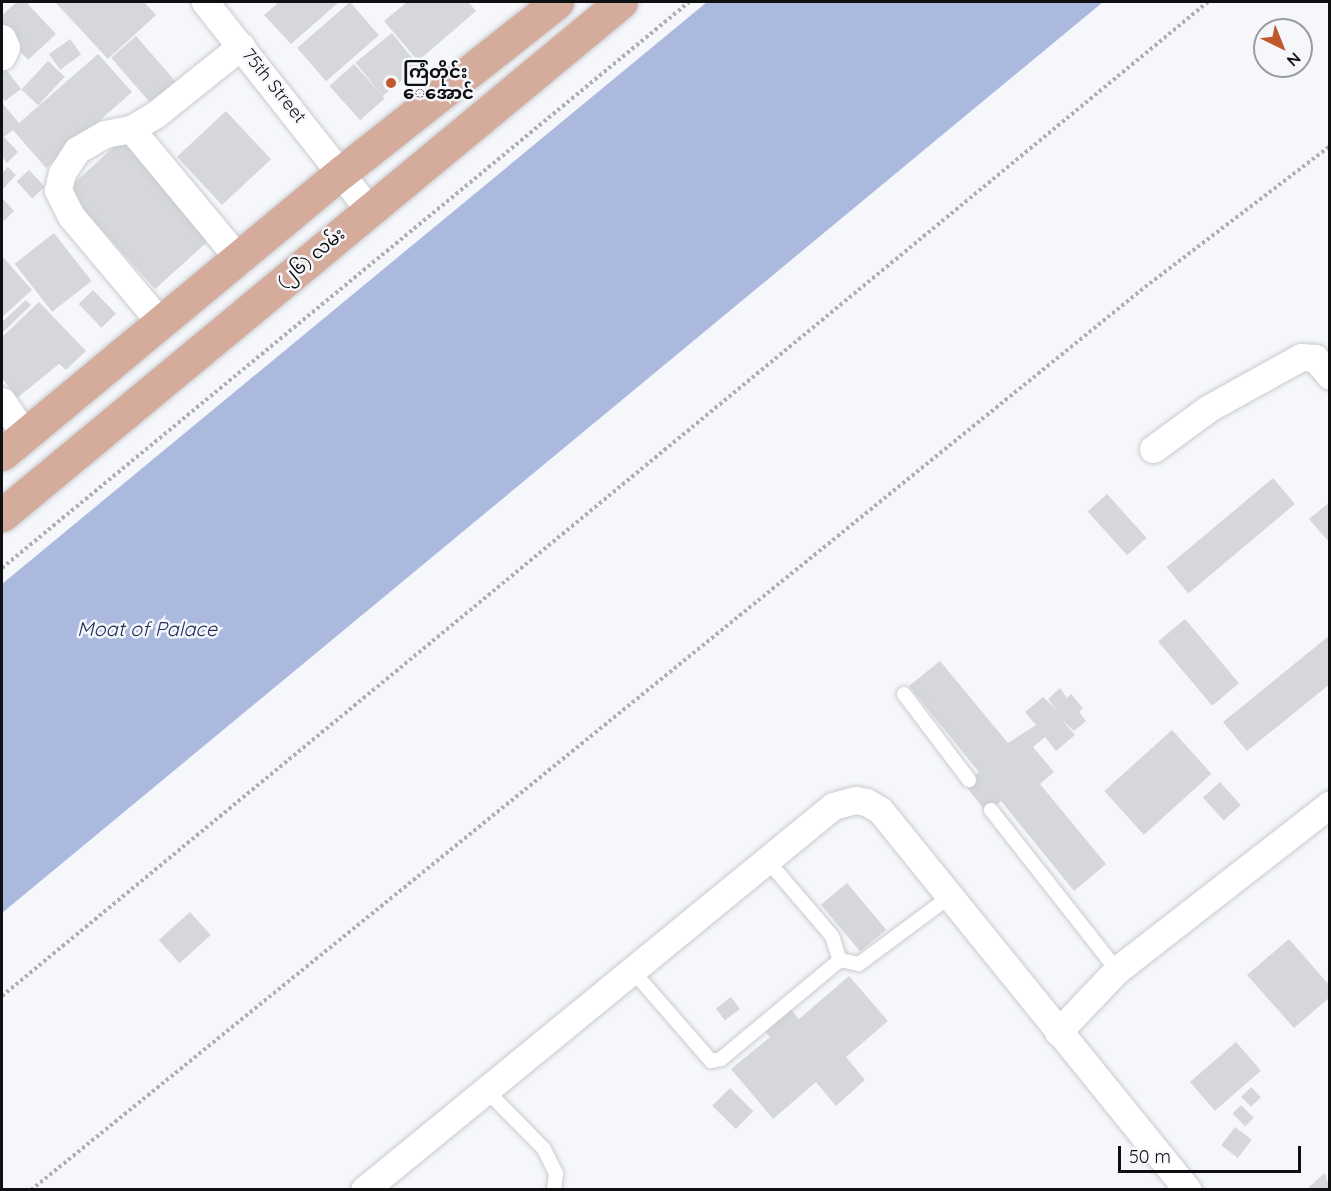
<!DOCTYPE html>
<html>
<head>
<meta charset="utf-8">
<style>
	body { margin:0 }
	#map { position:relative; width:1331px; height:1191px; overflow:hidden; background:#f5f7fb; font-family:Quicksand,"Noto Sans Myanmar",sans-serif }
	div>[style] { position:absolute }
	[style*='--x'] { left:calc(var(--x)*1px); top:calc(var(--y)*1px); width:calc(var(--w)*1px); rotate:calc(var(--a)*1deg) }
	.water>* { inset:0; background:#abb9df }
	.building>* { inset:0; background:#d5d7db; transform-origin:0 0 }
	.path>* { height:4px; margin-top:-2px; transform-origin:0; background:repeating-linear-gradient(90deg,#adafb2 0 3px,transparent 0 6px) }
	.roads { filter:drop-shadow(0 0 2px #c9cbcf) drop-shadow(0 0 2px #c9cbcf) }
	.lane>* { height:14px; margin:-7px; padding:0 7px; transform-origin:7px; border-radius:7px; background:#fff }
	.street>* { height:27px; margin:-13.5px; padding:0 13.5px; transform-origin:13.5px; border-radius:13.5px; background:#fff }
	.primary>* { height:33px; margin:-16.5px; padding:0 16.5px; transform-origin:16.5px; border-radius:16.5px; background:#d5ac9c }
	.dots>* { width:16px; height:16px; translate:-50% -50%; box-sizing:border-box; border:3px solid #f5f7fb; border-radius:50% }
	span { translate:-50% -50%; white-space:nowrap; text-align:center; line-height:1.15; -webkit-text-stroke:5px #f5f7fb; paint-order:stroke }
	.poi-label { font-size:18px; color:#0f1011; font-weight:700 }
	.left { translate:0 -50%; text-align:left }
	.street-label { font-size:18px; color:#0f1011 }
	.water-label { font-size:20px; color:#1f2b5a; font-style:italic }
	.frame { position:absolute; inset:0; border:3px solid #0f1011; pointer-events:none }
	.north { position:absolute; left:1253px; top:18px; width:60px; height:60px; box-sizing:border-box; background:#f5f7fb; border:2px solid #999b9d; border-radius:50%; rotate:137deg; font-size:16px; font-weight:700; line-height:24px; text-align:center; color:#0f1011 }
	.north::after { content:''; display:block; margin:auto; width:21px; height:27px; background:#c05a2c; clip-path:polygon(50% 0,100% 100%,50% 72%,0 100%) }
	.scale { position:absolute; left:1118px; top:1146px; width:183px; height:27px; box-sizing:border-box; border:3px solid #0f1011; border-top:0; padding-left:8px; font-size:18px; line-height:21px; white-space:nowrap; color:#0f1011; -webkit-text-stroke:4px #f5f7fb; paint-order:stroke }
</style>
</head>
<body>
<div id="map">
	<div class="water">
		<i style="clip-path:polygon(707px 2px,1103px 2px,2px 913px,2px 584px)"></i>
	</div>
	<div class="building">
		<i style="clip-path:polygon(17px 2px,26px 2px,56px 34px,28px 60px,2px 31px,2px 15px)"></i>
		<i style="clip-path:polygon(55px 2px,144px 2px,156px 15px,108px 59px)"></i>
		<i style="clip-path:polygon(279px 2px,336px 2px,338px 3px,291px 44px,264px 15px)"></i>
		<i style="left:350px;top:2px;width:44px;height:70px;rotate:49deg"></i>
		<i style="clip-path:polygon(407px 2px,468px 2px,476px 11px,418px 61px,384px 21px)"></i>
		<i style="left:392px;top:33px;width:43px;height:47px;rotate:51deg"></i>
		<i style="left:136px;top:36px;width:68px;height:33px;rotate:49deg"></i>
		<i style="left:70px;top:39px;width:19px;height:26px;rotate:54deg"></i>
		<i style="clip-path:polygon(98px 54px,132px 92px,46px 168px,13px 130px,4px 137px,18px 152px,7px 163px,2px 157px,2px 103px,19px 123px)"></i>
		<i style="left:48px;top:61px;width:23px;height:39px;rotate:43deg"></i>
		<i style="clip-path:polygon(2px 64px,21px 89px,5px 101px,2px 97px)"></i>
		<i style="left:354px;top:64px;width:46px;height:33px;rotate:48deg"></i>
		<i style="left:226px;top:111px;width:66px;height:67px;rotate:47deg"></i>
		<i style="left:124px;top:138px;width:133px;height:78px;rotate:48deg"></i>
		<i style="clip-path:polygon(8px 167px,16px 175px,2px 190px,2px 173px)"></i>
		<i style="left:29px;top:170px;width:23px;height:17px;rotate:47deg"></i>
		<i style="clip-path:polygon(3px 199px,14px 211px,4px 221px,2px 218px)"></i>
		<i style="left:54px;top:233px;width:61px;height:50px;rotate:52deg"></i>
		<i style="clip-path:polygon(2px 256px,32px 290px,2px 317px)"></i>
		<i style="left:93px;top:290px;width:33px;height:20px;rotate:46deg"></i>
		<i style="clip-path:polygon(26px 300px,31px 305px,2px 333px,2px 322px)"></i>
		<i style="clip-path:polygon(39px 302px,86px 351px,66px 370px,59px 364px,17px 398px,2px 378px,2px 337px)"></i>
		<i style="left:1273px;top:478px;width:34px;height:139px;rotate:50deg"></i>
		<i style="left:1107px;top:494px;width:59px;height:26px;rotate:48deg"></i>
		<i style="clip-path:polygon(1330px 502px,1330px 543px,1309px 519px)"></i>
		<i style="left:1185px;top:619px;width:84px;height:35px;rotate:50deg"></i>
		<i style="clip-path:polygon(1330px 635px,1330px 684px,1247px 751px,1223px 722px)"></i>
		<i style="clip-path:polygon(940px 661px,1008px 743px,1036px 725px,1025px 712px,1043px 697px,1057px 710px,1048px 699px,1060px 688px,1067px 698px,1071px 694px,1083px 708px,1079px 712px,1086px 721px,1074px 731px,1062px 720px,1075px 735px,1056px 751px,1045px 737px,1033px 747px,1054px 772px,1040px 784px,1106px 864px,1074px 891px,1001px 801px,987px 813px,964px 784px,979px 772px,909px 686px)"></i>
		<i style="left:1172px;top:730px;width:59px;height:91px;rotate:48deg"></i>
		<i style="left:1220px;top:782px;width:31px;height:23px;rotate:48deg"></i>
		<i style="left:847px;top:883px;width:61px;height:34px;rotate:50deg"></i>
		<i style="left:190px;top:912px;width:31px;height:42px;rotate:48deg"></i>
		<i style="clip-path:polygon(1289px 939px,1330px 986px,1330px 997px,1294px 1028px,1247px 975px)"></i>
		<i style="clip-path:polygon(849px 976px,888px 1021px,846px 1057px,865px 1080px,836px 1106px,816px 1082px,773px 1119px,731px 1069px,770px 1037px,763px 1029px,789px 1007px,799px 1019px)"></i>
		<i style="left:731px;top:997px;width:15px;height:19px;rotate:53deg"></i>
		<i style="left:1236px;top:1042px;width:38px;height:61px;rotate:49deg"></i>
		<i style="left:1251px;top:1087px;width:14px;height:14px;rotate:45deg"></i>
		<i style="left:730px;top:1088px;width:33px;height:25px;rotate:45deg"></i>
		<i style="left:1241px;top:1105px;width:18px;height:12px;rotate:45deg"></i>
		<i style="left:1235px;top:1127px;width:21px;height:23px;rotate:37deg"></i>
		<i style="clip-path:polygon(1325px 1173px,1330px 1190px,1311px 1190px,1309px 1187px)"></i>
	</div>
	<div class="path">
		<i style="--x:2;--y:568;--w:890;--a:-39.48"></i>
		<i style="--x:2;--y:996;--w:1563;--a:-39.5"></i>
		<i style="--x:31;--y:1190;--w:1434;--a:-39.03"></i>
		<i style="--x:1145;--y:287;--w:233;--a:-37.3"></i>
	</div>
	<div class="roads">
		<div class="lane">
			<i style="--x:904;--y:694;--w:108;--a:52.9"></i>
			<i style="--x:991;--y:810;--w:204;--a:51.8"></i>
			<i style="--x:767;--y:860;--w:100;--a:49.5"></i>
			<i style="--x:832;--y:936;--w:25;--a:72"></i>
			<i style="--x:632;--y:970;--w:121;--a:49"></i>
			<i style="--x:711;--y:1061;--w:10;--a:-11"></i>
			<i style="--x:721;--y:1059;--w:155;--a:-39.8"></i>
			<i style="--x:840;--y:960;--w:19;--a:12"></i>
			<i style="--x:859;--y:964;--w:111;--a:-36.6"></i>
			<i style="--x:485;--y:1089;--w:84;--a:45.5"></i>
			<i style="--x:544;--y:1149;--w:28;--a:64"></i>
			<i style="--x:556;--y:1174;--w:16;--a:97"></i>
		</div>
		<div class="street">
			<i style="--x:205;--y:2;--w:265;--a:51.7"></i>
			<i style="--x:2;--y:38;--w:10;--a:66"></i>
			<i style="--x:6;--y:47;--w:10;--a:114"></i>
			<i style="--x:131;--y:129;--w:168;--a:50.3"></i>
			<i style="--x:160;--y:322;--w:138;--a:-130"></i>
			<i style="--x:71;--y:216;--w:29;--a:-117"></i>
			<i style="--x:58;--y:190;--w:17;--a:-77"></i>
			<i style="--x:62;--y:173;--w:27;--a:-57"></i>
			<i style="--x:77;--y:150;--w:32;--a:-30"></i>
			<i style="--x:105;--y:134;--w:26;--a:-11"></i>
			<i style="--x:131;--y:129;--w:29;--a:-31"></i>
			<i style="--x:156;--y:114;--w:109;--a:-38.7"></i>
			<i style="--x:2;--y:401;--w:41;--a:55.9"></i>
			<i style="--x:1153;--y:449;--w:69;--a:-36.2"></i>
			<i style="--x:1209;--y:408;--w:105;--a:-29"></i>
			<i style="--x:1301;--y:357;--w:14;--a:4"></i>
			<i style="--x:1315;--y:358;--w:23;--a:50"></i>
			<i style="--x:1058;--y:1032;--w:86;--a:-46.4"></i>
			<i style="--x:1117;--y:970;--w:270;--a:-37.9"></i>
			<i style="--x:364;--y:1190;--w:606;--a:-39.31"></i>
			<i style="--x:833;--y:806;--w:23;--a:-15"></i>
			<i style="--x:855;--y:800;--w:11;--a:10"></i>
			<i style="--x:866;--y:802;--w:16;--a:30"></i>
			<i style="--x:880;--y:810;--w:489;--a:51"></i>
		</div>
		<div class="primary">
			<i style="--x:2;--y:454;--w:442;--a:-39.7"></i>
			<i style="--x:342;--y:172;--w:274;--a:-38.3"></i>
			<i style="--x:2;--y:515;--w:804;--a:-39.65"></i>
		</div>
	</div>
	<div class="dots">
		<i style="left:391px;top:83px;background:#c05a2c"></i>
	</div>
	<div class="poi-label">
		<span class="left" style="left:403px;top:83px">ကြံတိုင်း‌<br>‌ေအောင်</span>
	</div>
	<div class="street-label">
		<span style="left:274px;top:86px;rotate:51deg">75th Street</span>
		<span style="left:311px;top:258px;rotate:-40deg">(၂၆) လမ်း</span>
	</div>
	<div class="water-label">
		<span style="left:147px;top:628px">Moat of Palace</span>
	</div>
	<div class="frame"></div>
	<div class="north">N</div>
	<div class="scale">50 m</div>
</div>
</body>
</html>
